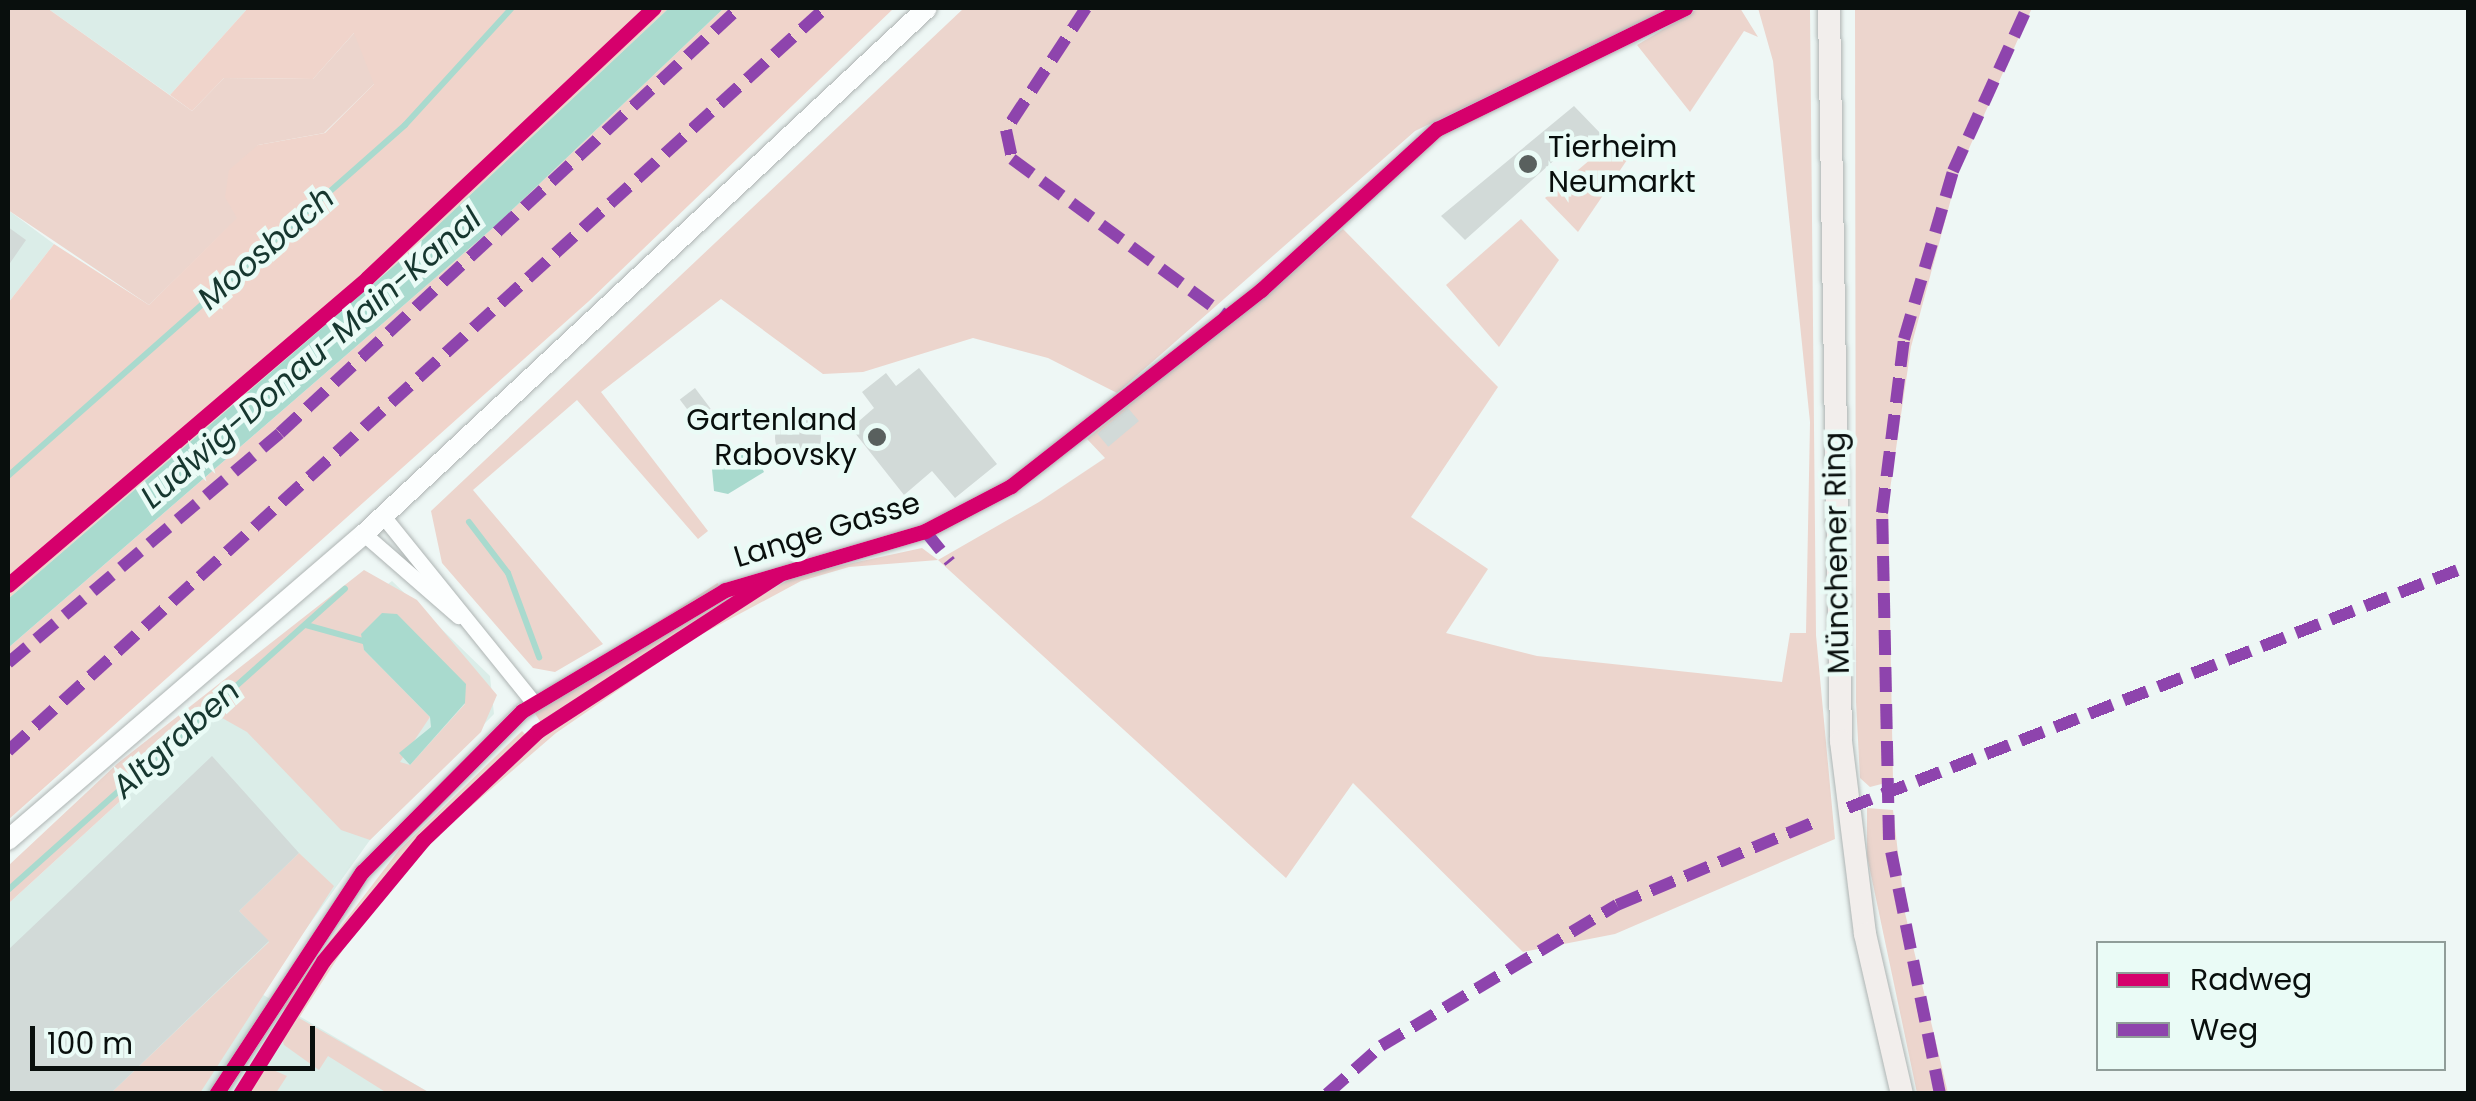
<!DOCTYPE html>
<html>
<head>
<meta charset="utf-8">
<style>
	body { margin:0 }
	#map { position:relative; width:2476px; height:1101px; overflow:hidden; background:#eef7f5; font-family:Poppins,sans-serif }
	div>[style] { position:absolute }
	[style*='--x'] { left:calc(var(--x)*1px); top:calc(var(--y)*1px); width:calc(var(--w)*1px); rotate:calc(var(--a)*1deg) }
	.built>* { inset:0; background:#dbede8 }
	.green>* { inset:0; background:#ecd5cd; transform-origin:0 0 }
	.forest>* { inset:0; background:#f0d4cb }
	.water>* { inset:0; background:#a9dace }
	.stream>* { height:6px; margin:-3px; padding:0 3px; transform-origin:3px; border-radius:3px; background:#a9dace }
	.building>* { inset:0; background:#d2dad8; transform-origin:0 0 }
	.round { border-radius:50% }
	.roads { filter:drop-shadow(0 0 2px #aeb4b3) drop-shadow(0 0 2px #aeb4b3) }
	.minor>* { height:15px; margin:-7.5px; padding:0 7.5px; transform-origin:7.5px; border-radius:7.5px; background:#fcfefe }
	.secondary>* { height:20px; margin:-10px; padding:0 10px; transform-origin:10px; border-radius:10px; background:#fcfefe }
	.primary>* { height:22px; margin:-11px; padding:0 11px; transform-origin:11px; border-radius:11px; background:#f2eeec }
	.quiet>* { height:12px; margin-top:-6px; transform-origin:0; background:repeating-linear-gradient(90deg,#8e44ad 0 25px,transparent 0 37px) }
	.cycleway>* { height:15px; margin:-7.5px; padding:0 7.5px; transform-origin:7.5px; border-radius:7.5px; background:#d6006c }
	.dots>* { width:28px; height:28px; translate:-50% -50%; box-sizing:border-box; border:5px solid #eafbf6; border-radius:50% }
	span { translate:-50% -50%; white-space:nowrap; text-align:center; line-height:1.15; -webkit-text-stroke:9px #eafbf6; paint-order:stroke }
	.poi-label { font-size:30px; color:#090f0d }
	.left { translate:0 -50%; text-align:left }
	.right { translate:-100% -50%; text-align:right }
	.street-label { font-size:30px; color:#090f0d }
	.water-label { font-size:32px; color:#16372f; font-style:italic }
	.frame { position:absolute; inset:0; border:10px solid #090f0d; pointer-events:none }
	.legend { position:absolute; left:2096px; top:941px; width:350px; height:130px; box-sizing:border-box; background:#eafbf6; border:2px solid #909d99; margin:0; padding:12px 18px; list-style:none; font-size:30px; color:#090f0d }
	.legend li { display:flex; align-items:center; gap:20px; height:50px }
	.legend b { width:50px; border:2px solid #909d99 }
	.scale { position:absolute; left:30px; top:1026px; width:285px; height:45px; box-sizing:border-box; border:5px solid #090f0d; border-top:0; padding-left:12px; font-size:30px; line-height:35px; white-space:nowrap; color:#090f0d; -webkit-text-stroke:8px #eafbf6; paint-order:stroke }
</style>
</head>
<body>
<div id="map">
	<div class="built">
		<i style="clip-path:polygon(47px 8px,248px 8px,170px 95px)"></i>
		<i style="clip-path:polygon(8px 210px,54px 244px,8px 303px)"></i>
		<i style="clip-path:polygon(392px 581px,490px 676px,494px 714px,370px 840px,260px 993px,430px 1093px,8px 1094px,8px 904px,215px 714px)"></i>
	</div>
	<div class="green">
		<i style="clip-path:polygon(8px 8px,47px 8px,192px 111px,224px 78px,313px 79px,355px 32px,375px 83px,324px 133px,258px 145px,238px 218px,149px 305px,8px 210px)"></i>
		<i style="clip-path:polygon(964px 8px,1670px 8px,1415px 131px,1117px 393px,1048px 358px,973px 338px,863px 372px,823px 374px,721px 299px,601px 392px,708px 531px,698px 539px,577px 400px,473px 490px,603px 644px,555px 672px,533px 668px,442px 563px,431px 511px)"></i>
		<i style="clip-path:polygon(1699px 8px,1740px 8px,1758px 37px,1744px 31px,1690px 112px,1637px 45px)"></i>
		<i style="clip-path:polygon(1758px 8px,1810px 8px,1816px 635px,1835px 839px,1615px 934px,1523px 952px,1353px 783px,1286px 878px,938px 560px,849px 567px,801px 581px,691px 640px,556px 733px,439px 834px,355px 931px,299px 1018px,430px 1093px,387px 1093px,328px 1056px,319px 1070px,284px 1045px,281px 1036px,330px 959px,401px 870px,560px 721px,656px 655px,797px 575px,922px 548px,938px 560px,1039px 502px,1105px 458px,1087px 439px,1343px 229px,1498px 387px,1411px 517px,1488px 569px,1446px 633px,1537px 656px,1782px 682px,1790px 633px,1806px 633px,1810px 422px,1773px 61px)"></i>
		<i style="clip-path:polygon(1855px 8px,2032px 8px,1958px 173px,1911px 347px,1888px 503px,1893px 781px,1870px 787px,1860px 778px,1856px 702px)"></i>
		<i style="clip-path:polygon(1611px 142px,1627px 160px,1578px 232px,1545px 198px)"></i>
		<i style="clip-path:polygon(1521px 219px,1559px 260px,1499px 347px,1446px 285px)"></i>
		<i style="clip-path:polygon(evenodd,364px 570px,417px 600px,497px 695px,481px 732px,370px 840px,341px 830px,247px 732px,215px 714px,8px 904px,8px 866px,118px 763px,364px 570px,362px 633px,465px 704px,410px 765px,400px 762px,430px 717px,364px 650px,362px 633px)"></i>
		<i style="left:731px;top:604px;width:224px;height:25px;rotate:147deg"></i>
		<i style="clip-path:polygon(522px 731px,528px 737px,419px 838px,286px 1010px,280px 1006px,399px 850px)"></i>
		<i style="clip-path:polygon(1867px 808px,1893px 810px,1905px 913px,1948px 1093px,1917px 1093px,1867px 856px)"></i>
		<i style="clip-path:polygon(299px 853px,334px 886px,200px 1093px,110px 1094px,269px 942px,239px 911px)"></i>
		<i style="clip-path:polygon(264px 1066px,287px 1076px,276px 1093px,246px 1093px)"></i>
	</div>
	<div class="forest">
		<i style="clip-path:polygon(248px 8px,669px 8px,402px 259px,8px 599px,8px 303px,54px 244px,149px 305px,237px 218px,225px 197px,229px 170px,258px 145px,325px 133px,374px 84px,354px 33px,313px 79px,224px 78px,192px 111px,170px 95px)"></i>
		<i style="clip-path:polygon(724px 8px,894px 8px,589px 301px,8px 820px,8px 648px,494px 227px)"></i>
	</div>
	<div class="water">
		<i style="clip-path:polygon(669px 8px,724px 8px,494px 227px,8px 648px,8px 599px,402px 259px)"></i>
		<i style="clip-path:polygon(752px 448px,764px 472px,728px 494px,714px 491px,712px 469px)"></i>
		<i style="clip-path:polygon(382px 613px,397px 614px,466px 684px,465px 703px,410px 765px,399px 753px,431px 727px,430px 717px,364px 650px,361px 634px)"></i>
	</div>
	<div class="stream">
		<i style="--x:8;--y:476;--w:530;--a:-41.48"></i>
		<i style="--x:405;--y:125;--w:159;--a:-47.6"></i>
		<i style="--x:469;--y:522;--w:64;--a:52.6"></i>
		<i style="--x:508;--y:573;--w:90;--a:69.7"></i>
		<i style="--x:306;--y:625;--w:59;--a:15.7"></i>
		<i style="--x:8;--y:890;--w:452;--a:-41.8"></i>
	</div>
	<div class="building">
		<i style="clip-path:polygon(1574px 106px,1603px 136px,1588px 150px,1578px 139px,1465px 240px,1441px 216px)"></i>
		<i style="clip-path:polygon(8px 227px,26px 240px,8px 266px)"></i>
		<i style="clip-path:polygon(919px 368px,997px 464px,955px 498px,932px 471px,904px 495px,851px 428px,874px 408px,862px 392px,886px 373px,896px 386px)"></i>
		<i style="left:695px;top:388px;width:26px;height:19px;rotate:53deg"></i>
		<i style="left:1128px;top:408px;width:17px;height:40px;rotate:50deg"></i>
		<i class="round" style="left:775px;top:415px;width:46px;height:46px"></i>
		<i style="clip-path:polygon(212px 756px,299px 853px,239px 911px,269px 941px,110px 1094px,8px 1094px,8px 950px)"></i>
	</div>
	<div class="roads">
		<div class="minor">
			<i style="--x:383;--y:516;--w:240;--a:51.1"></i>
			<i style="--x:364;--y:534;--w:125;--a:41.1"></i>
			<i style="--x:216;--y:1094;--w:266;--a:-56.7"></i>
			<i style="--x:362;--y:872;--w:227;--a:-45.2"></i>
			<i style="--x:522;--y:711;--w:236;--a:-30.8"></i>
			<i style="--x:725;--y:590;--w:209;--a:-16.4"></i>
			<i style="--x:925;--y:531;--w:97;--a:-27.6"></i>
			<i style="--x:1011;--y:486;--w:318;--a:-38.1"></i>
			<i style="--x:1261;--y:290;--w:239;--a:-42.5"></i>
			<i style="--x:1437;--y:129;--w:276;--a:-26"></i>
		</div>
		<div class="secondary">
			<i style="--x:8;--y:840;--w:469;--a:-40.7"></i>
			<i style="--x:364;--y:534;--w:770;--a:-43.05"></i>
		</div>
		<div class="primary">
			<i style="--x:1829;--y:8;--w:733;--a:89.06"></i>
			<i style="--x:1841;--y:741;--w:194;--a:82.9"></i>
			<i style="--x:1865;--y:934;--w:164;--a:77"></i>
		</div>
	</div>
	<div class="quiet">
		<i style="--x:1086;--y:8;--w:146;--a:123.3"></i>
		<i style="--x:1006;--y:130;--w:30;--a:78"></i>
		<i style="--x:1012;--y:159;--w:267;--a:36.3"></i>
		<i style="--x:925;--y:531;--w:40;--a:51"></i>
		<i style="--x:8;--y:663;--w:356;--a:-40.2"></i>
		<i style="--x:280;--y:433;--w:626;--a:-42.8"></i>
		<i style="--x:8;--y:751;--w:1104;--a:-42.28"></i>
		<i style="--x:1848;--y:808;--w:666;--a:-21.32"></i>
		<i style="--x:1327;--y:1094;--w:72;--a:-41.6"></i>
		<i style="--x:1381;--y:1046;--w:275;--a:-30.9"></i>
		<i style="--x:1617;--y:905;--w:212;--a:-22.8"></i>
		<i style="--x:1940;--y:1094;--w:259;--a:-101.4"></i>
		<i style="--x:1889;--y:840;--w:327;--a:-91.2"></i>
		<i style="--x:1882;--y:513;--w:175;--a:-82.8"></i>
		<i style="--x:1904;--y:339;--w:175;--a:-73.7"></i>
		<i style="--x:1953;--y:171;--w:179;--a:-65.6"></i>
	</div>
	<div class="cycleway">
		<i style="--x:8;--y:585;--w:472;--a:-40.5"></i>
		<i style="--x:367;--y:278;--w:394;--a:-43.3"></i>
		<i style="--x:216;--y:1094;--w:266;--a:-56.7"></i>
		<i style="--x:362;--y:872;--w:227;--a:-45.2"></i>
		<i style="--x:522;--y:711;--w:236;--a:-30.8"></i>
		<i style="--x:725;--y:590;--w:209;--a:-16.4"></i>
		<i style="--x:925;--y:531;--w:97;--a:-27.6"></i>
		<i style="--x:1011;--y:486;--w:318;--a:-38.1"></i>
		<i style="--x:1261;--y:290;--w:239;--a:-42.5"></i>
		<i style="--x:1437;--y:129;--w:276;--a:-26"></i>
		<i style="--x:240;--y:1094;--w:157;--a:-58"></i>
		<i style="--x:323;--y:961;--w:157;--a:-50.4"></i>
		<i style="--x:423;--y:840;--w:158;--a:-43.5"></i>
		<i style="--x:538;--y:731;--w:286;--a:-33"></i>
	</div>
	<div class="dots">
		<i style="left:1528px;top:164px;background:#59605e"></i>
		<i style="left:877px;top:437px;background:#59605e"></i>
	</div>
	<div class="poi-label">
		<span class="left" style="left:1548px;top:164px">Tierheim<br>Neumarkt</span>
		<span class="right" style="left:857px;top:437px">Gartenland<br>Rabovsky</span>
	</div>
	<div class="street-label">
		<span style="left:827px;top:530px;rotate:-17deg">Lange Gasse</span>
		<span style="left:1837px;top:553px;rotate:-91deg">Münchener Ring</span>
	</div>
	<div class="water-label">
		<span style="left:266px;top:248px;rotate:-41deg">Moosbach</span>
		<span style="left:311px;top:358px;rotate:-41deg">Ludwig-Donau-Main-Kanal</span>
		<span style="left:176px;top:739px;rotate:-42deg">Altgraben</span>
	</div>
	<div class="frame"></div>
	<ul class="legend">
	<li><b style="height:12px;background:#d6006c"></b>Radweg</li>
	<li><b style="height:12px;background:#8e44ad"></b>Weg</li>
	</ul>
	<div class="scale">100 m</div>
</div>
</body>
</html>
